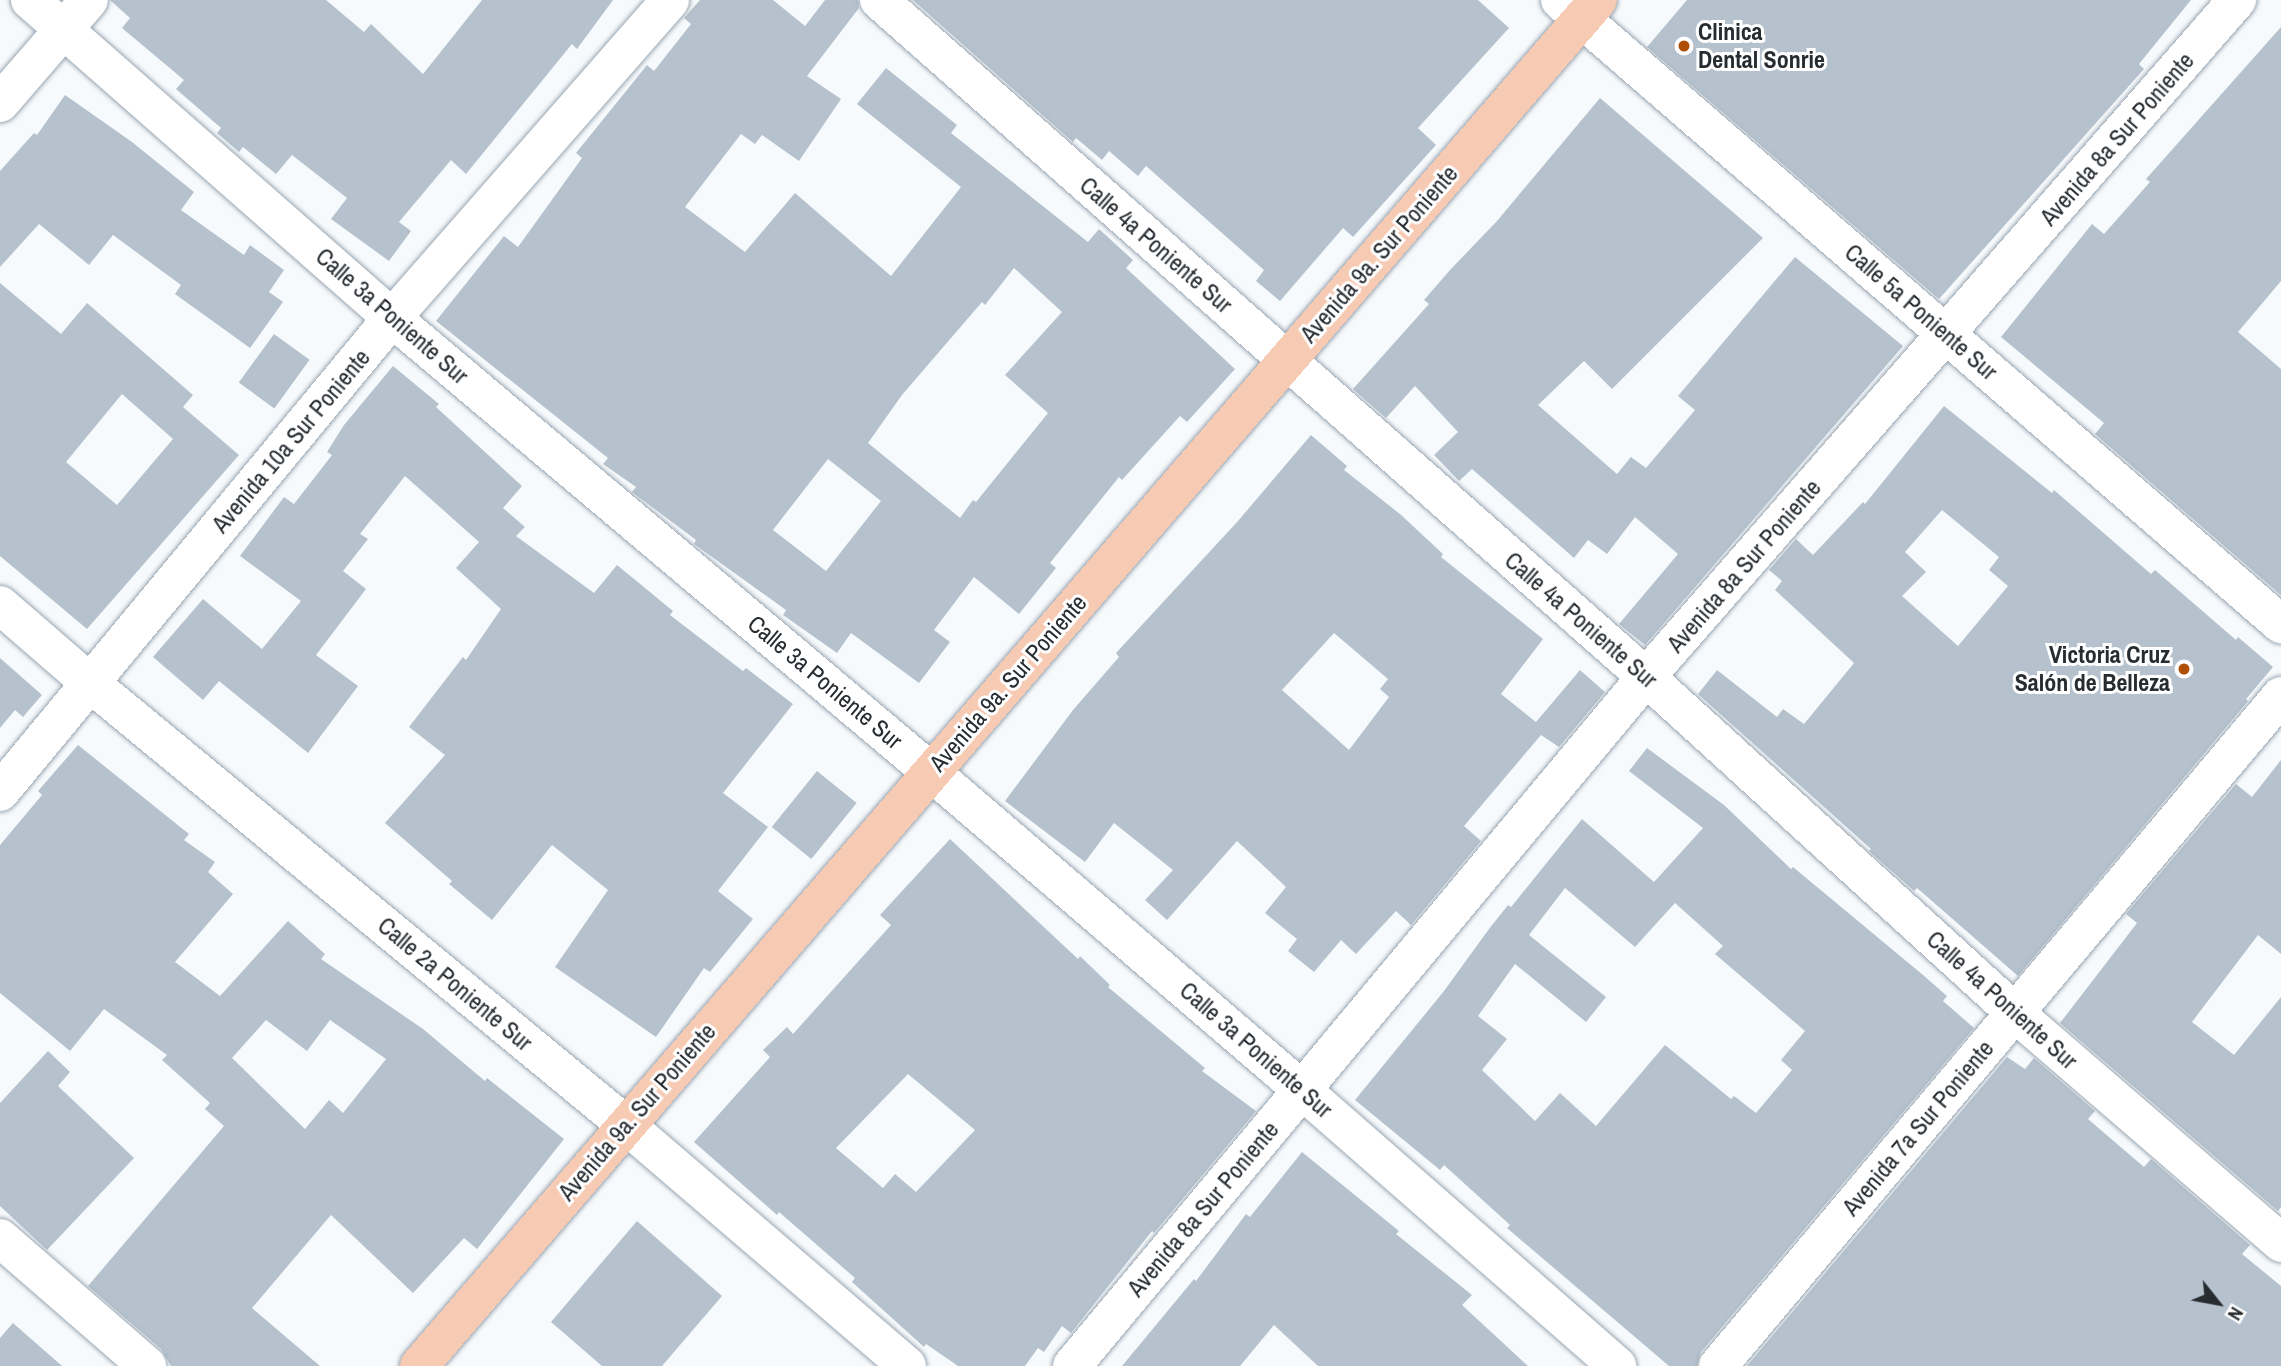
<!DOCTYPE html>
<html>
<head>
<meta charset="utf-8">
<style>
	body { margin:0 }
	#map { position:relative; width:2281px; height:1366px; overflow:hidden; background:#f7fafc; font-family:"Archivo Narrow",sans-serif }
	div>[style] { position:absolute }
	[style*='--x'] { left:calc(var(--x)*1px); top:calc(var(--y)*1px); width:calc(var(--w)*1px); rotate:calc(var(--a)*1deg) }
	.building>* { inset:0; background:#b5c2ce; transform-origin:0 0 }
	.roads { filter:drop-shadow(0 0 2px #99a6b2) drop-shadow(0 0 2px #99a6b2) }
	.minor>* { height:38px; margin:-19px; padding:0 19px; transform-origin:19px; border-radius:19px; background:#fff }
	.major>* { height:38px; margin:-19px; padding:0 19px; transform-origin:19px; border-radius:19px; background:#f7cbb3 }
	.dots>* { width:19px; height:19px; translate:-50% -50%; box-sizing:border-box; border:4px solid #fff; border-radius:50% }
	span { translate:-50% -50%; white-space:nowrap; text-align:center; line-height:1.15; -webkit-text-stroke:6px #fff; paint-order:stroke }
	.poi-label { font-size:24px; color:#272c31; font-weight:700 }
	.left { translate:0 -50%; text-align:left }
	.right { translate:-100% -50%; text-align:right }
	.street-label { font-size:24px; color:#272c31 }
	.north { position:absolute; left:2183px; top:1268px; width:70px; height:70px; -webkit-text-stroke:5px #fff; paint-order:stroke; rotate:121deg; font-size:19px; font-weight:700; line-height:28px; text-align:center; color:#272c31 }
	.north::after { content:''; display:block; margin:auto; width:24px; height:32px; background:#272c31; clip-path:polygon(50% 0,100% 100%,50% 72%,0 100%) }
</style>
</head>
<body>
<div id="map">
	<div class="building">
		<i style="clip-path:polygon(110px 0,326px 0,364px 32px,371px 24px,423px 74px,482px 0,613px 0,577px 49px,572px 44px,466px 174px,451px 160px,399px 222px,411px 231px,389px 261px,331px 219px,347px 198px,292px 155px,276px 174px,243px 147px,239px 152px,217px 133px,221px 128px,176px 89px,184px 80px,122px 28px,130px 18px)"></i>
		<i style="clip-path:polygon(evenodd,700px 0,773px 0,805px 26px,825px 0,858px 0,859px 8px,807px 76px,841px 99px,799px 161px,762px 135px,755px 144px,741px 134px,685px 207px,745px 252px,795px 193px,891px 276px,961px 187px,857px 104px,886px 68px,957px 125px,951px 133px,1088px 242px,1099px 229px,1133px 260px,1126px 268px,1235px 369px,1187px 422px,1180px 416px,1122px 480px,1119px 477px,1050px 563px,1056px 568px,1019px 614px,974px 577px,934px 630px,950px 642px,919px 683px,851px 633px,837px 653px,783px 615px,786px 610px,694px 544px,696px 540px,632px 492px,636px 487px,603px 464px,608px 458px,436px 321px,504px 236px,518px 247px,582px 158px,576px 153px,647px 65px,654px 71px,691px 24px,684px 18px,700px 0,1014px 268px,1062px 312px,1005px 375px,1048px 413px,976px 502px,973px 500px,960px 518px,868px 443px,902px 395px,982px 302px,985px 305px,1014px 268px,700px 0,828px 459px,881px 501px,826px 571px,773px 530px,828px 459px)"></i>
		<i style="clip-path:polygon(913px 0,1478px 0,1509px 28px,1418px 128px,1436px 145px,1353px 237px,1343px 228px,1280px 301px,1256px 281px,1264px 270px,1146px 166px,1138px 176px,1109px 151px,1102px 160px,1076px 138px,1073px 142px)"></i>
		<i style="clip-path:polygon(1687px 0,2191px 0,2139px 64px,2144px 69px,1939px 299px,1647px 47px)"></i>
		<i style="clip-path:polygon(2281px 27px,2281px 281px,2238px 332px,2281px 369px,2281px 595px,2095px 434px,2104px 423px,2001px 337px,2092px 224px,2104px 234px,2150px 182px,2146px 179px)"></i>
		<i style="clip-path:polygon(65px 95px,132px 142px,194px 192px,181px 210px,244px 255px,250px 245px,284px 270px,269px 292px,283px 302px,250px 348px,175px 294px,181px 285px,113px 235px,89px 265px,39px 224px,0 267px,0 171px,34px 133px,37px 135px)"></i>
		<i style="clip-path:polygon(1600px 98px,1763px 238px,1612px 389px,1584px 361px,1538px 405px,1617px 474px,1631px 457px,1646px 468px,1695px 410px,1678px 396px,1795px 257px,1903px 346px,1645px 645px,1619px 624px,1678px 554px,1635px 517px,1607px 554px,1588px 540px,1574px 558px,1472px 469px,1459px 481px,1434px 455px,1458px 432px,1415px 386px,1386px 418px,1353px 389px,1429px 304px,1424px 300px,1450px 270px,1497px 221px)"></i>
		<i style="clip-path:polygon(evenodd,0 283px,61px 334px,87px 303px,193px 395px,183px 407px,239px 455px,87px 629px,0 556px,0 283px,122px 394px,173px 439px,117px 505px,66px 462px,122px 394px)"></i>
		<i style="left:274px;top:334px;width:44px;height:60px;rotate:36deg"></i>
		<i style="clip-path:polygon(393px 366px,439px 404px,436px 407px,522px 486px,503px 508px,525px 527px,516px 536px,594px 593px,617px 565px,673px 611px,670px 615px,743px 671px,746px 668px,793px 704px,723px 793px,768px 827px,718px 891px,753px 919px,710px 972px,704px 968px,656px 1037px,555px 967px,608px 890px,552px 845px,492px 920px,449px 884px,452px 881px,385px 823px,445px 755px,409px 727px,463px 657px,466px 660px,501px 609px,456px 568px,479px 542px,405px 476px,360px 534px,368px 539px,343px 571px,366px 589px,316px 655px,358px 686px,308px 753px,219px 681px,203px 700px,153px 657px,203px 599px,262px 649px,301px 601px,240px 556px,284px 497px,294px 504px,332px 455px,327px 452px,344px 425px)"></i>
		<i style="clip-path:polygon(evenodd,1944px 406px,2052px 493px,2054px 490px,2151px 574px,2155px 570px,2236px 640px,2238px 637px,2273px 667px,2246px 699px,2248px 701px,2018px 976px,1917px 888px,1914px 891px,1911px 888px,1869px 851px,1871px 849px,1698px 694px,1717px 670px,1777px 717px,1783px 709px,1804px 724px,1854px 663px,1775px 590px,1782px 581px,1769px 570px,1796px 539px,1813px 555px,1863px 502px,1865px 504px,1944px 406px,1942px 510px,1999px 557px,1989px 570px,2008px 586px,1958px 646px,1902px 596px,1926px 572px,1905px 552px,1942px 510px)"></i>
		<i style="clip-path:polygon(evenodd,1311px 435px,1347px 466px,1344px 470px,1400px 514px,1443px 554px,1441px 557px,1543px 639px,1501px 694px,1536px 722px,1580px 670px,1605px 692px,1559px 747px,1541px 735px,1464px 826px,1481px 841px,1411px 925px,1396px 911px,1356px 954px,1341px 940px,1314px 972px,1288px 951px,1297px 939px,1265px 913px,1286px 887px,1237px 841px,1167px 920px,1145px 900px,1173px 870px,1114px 823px,1085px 862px,1005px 801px,1073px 710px,1119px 657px,1116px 653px,1238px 521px,1311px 435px,1334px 633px,1388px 679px,1380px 689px,1389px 697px,1349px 750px,1282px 690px,1334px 633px)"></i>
		<i style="clip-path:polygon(0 658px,42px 695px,23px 717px,15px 710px,0 728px)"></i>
		<i style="clip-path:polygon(evenodd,78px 745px,189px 834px,184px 840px,215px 862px,208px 872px,233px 894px,175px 962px,220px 996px,288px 921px,325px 954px,321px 959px,423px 1029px,485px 1081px,487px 1078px,564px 1139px,477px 1249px,464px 1238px,413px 1293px,331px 1215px,252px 1308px,320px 1366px,171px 1366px,161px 1349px,88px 1286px,224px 1126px,205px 1109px,210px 1103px,162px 1060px,167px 1055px,104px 1009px,70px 1051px,0 993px,0 845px,42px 795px,38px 791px,78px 745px,266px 1020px,307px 1051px,330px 1020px,386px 1059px,343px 1113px,329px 1100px,305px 1129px,232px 1058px,266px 1020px)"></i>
		<i style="clip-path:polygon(evenodd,1647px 748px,1724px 805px,1791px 869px,1793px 867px,1923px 975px,1947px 996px,1943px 1001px,1974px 1028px,1701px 1352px,1697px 1366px,1669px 1366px,1507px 1228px,1510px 1225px,1444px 1165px,1440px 1170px,1355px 1100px,1444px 991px,1489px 929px,1508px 905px,1511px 907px,1582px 819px,1654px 882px,1703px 828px,1629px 771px,1647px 748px,1565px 888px,1635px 947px,1675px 903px,1723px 946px,1715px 954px,1805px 1031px,1781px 1060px,1792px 1070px,1756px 1113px,1734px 1096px,1731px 1099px,1665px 1045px,1596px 1126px,1560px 1093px,1535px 1121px,1482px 1070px,1507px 1039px,1478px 1016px,1515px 964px,1586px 1022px,1606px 997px,1529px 935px,1565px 888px)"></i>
		<i style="clip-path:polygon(2281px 760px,2281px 954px,2258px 935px,2192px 1022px,2234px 1055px,2281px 997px,2281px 1207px,2278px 1211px,2060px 1023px,2137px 923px,2126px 914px,2236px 784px,2252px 797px)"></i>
		<i style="left:817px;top:771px;width:51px;height:72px;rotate:39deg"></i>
		<i style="clip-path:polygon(evenodd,950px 839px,1078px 959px,1080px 956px,1110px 985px,1108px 987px,1205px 1068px,1202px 1071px,1256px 1111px,1154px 1233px,1152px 1231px,1071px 1333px,1062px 1326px,1044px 1352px,1038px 1348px,1025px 1366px,958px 1366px,926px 1344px,924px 1347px,852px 1282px,855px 1278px,779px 1212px,777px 1215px,694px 1142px,770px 1057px,763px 1050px,787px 1027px,793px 1034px,891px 925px,880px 915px,950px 839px,908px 1074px,975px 1130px,916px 1192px,895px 1174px,883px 1188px,836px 1148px,908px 1074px)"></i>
		<i style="clip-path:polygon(48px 1051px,70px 1072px,58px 1086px,134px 1158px,47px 1250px,0 1206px,0 1103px)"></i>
		<i style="clip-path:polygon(2007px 1057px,2025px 1069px,2034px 1058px,2095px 1111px,2088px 1119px,2144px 1167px,2151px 1159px,2250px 1245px,2242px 1254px,2281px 1286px,2281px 1366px,1747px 1366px)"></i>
		<i style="clip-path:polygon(1302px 1152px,1399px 1231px,1396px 1234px,1472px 1295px,1462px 1305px,1528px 1366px,1318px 1366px,1274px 1325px,1240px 1366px,1122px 1366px,1194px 1279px,1196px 1281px,1246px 1214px,1250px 1217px)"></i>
		<i style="clip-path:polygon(637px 1221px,722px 1296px,662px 1366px,602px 1366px,551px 1322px)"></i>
		<i style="clip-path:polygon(13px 1323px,62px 1366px,0 1366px,0 1338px)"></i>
	</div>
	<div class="roads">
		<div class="minor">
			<i style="--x:30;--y:0;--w:482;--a:41.3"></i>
			<i style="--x:392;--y:318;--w:705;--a:40.11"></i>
			<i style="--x:931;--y:772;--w:489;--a:40.6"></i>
			<i style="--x:1302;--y:1090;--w:419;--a:41.2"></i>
			<i style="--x:879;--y:0;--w:1023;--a:41.43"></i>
			<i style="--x:1646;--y:677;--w:499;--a:42.3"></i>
			<i style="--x:2015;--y:1013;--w:352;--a:40.8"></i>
			<i style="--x:1560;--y:0;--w:954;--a:40.88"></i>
			<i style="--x:0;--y:103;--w:136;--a:-49.2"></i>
			<i style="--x:0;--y:605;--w:119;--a:40.9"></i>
			<i style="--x:90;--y:683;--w:695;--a:39.51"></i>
			<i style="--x:626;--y:1125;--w:370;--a:40.6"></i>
			<i style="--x:0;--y:792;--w:615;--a:-50.41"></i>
			<i style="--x:392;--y:318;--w:422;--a:-48.8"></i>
			<i style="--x:0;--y:1238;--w:195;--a:41"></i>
			<i style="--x:1072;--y:1366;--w:897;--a:-50.2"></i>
			<i style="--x:1646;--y:677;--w:899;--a:-48.88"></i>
			<i style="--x:1718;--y:1366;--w:875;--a:-49.96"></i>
		</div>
		<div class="major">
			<i style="--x:419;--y:1366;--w:1804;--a:-49.2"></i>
		</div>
	</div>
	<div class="dots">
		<i style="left:1684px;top:46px;background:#af4f05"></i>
		<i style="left:2184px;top:669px;background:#af4f05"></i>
	</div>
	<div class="poi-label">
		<span class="left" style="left:1698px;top:46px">Clinica<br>Dental Sonrie</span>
		<span class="right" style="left:2170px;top:669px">Victoria Cruz<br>Salón de Belleza</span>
	</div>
	<div class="street-label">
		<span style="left:2117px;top:139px;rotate:-49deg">Avenida 8a Sur Poniente</span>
		<span style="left:1156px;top:245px;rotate:41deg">Calle 4a Poniente Sur</span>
		<span style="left:1379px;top:254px;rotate:-49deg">Avenida 9a. Sur Poniente</span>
		<span style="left:1921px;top:312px;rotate:41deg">Calle 5a Poniente Sur</span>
		<span style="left:392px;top:316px;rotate:41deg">Calle 3a Poniente Sur</span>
		<span style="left:291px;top:441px;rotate:-50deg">Avenida 10a Sur Poniente</span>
		<span style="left:1744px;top:566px;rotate:-49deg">Avenida 8a Sur Poniente</span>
		<span style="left:1581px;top:620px;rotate:41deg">Calle 4a Poniente Sur</span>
		<span style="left:825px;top:682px;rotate:40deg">Calle 3a Poniente Sur</span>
		<span style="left:1008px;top:683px;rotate:-49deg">Avenida 9a. Sur Poniente</span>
		<span style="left:455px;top:984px;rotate:40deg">Calle 2a Poniente Sur</span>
		<span style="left:2002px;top:1000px;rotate:42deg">Calle 4a Poniente Sur</span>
		<span style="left:1256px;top:1050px;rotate:41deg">Calle 3a Poniente Sur</span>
		<span style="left:637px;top:1112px;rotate:-49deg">Avenida 9a. Sur Poniente</span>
		<span style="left:1918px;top:1128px;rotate:-50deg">Avenida 7a Sur Poniente</span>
		<span style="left:1203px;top:1209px;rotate:-50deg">Avenida 8a Sur Poniente</span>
	</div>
	<div class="north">N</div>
</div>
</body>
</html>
